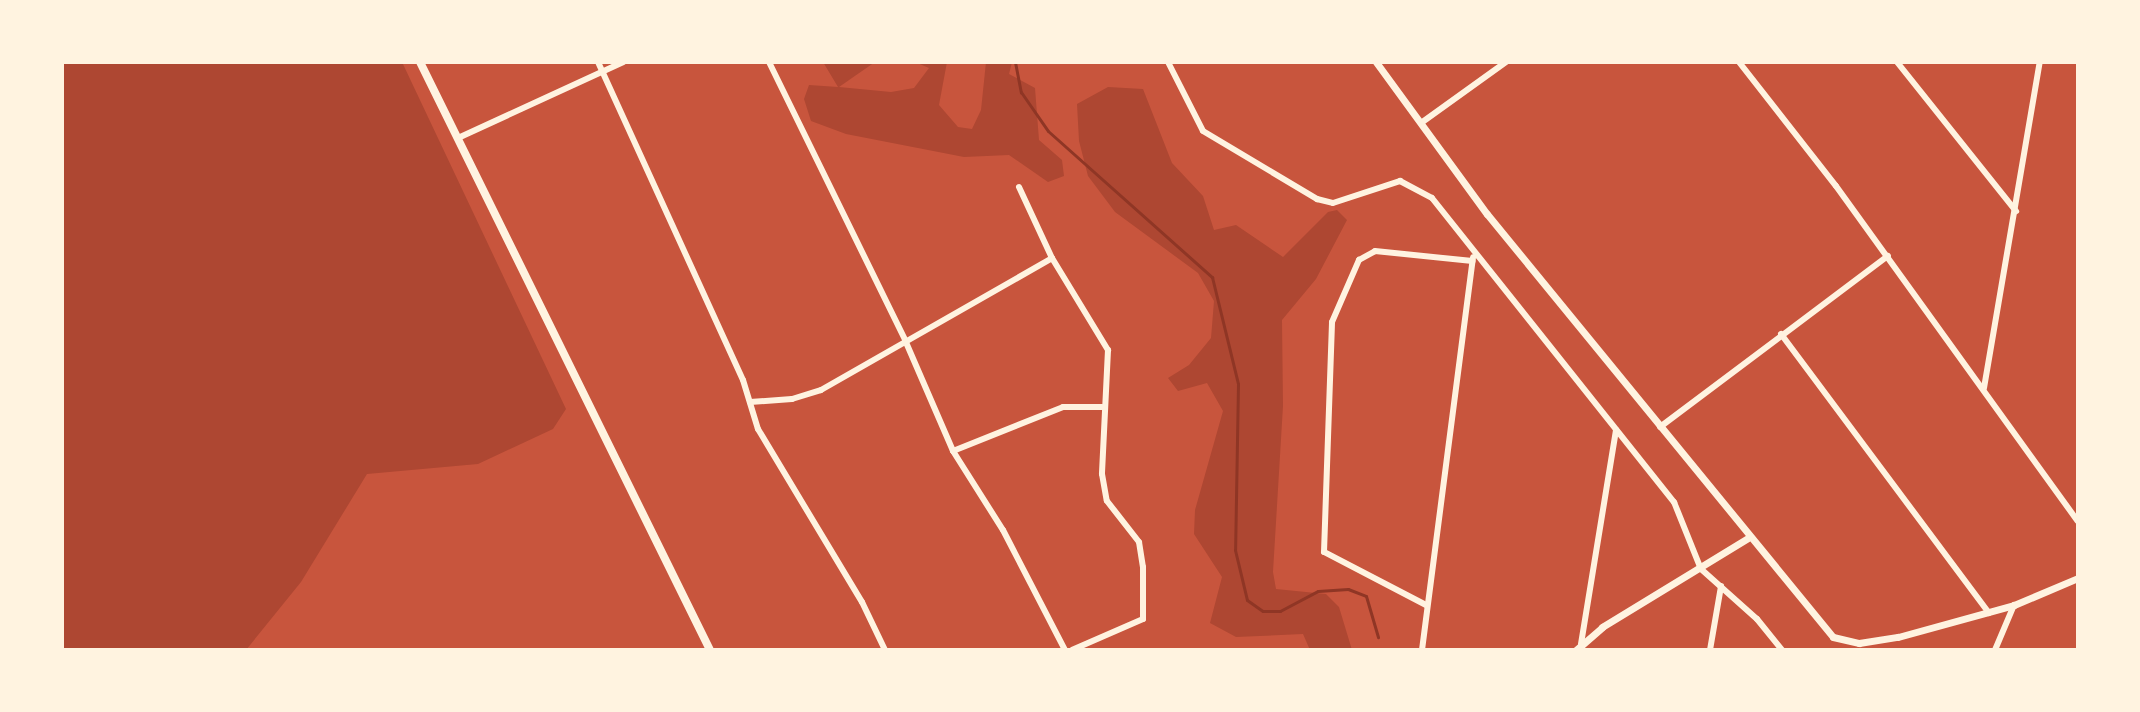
<!DOCTYPE html>
<html>
<head>
<meta charset="utf-8">
<style>
	body { margin:0 }
	#map { position:relative; width:2140px; height:712px; overflow:hidden; background:#c8553d; font-family:Georgia,serif }
	div>[style] { position:absolute }
	[style*='--x'] { left:calc(var(--x)*1px); top:calc(var(--y)*1px); width:calc(var(--w)*1px); rotate:calc(var(--a)*1deg) }
	.green>* { inset:0; background:#ae4732 }
	.stream>* { height:3px; margin:-1.5px; padding:0 1.5px; transform-origin:1.5px; border-radius:1.5px; background:#8f3625 }
	.minor>* { height:6px; margin:-3px; padding:0 3px; transform-origin:3px; border-radius:3px; background:#fff3e0 }
	.tertiary>* { height:7px; margin:-3.5px; padding:0 3.5px; transform-origin:3.5px; border-radius:3.5px; background:#fff3e0 }
	.secondary>* { height:8px; margin:-4px; padding:0 4px; transform-origin:4px; border-radius:4px; background:#fff3e0 }
	span { translate:-50% -50%; white-space:nowrap; text-align:center; line-height:1.15; -webkit-text-stroke:7px #fff3e0; paint-order:stroke }
	.frame { position:absolute; inset:0; border:64px solid #fff3e0; pointer-events:none }
</style>
</head>
<body>
<div id="map">
	<div class="green">
		<i style="clip-path:polygon(62px 62px,402px 62px,566px 409px,553px 429px,478px 464px,367px 474px,301px 582px,246px 650px,62px 650px)"></i>
		<i style="clip-path:polygon(823px 62px,875px 62px,839px 87px,891px 92px,914px 88px,929px 68px,915px 62px,947px 62px,939px 105px,958px 127px,972px 129px,981px 110px,986px 62px,1012px 62px,1009px 74px,1035px 88px,1039px 140px,1062px 160px,1064px 176px,1048px 182px,1009px 155px,964px 157px,846px 134px,811px 121px,804px 99px,809px 85px,838px 87px)"></i>
		<i style="clip-path:polygon(1108px 87px,1143px 89px,1172px 163px,1203px 196px,1214px 230px,1236px 225px,1283px 257px,1328px 212px,1337px 210px,1347px 220px,1316px 279px,1282px 320px,1283px 406px,1273px 572px,1276px 589px,1326px 594px,1339px 607px,1352px 650px,1310px 650px,1303px 634px,1236px 637px,1210px 623px,1222px 577px,1194px 534px,1195px 510px,1223px 411px,1207px 383px,1178px 391px,1168px 378px,1189px 365px,1211px 338px,1214px 301px,1198px 273px,1115px 212px,1088px 176px,1079px 141px,1077px 104px)"></i>
	</div>
	<div class="stream">
		<i style="--x:1015;--y:62;--w:31;--a:79"></i>
		<i style="--x:1021;--y:92;--w:47;--a:55.3"></i>
		<i style="--x:1048;--y:131;--w:220;--a:41.7"></i>
		<i style="--x:1212;--y:277;--w:110;--a:76.3"></i>
		<i style="--x:1238;--y:384;--w:166;--a:91"></i>
		<i style="--x:1235;--y:550;--w:51;--a:76.5"></i>
		<i style="--x:1247;--y:600;--w:19;--a:35"></i>
		<i style="--x:1263;--y:611;--w:17;--a:0"></i>
		<i style="--x:1280;--y:611;--w:43;--a:-27.8"></i>
		<i style="--x:1318;--y:591;--w:30;--a:-4"></i>
		<i style="--x:1348;--y:589;--w:19;--a:21"></i>
		<i style="--x:1366;--y:596;--w:43;--a:73.7"></i>
	</div>
	<div class="minor">
		<i style="--x:598;--y:62;--w:349;--a:65.5"></i>
		<i style="--x:743;--y:380;--w:51;--a:73"></i>
		<i style="--x:758;--y:429;--w:202;--a:59"></i>
		<i style="--x:862;--y:602;--w:53;--a:64.4"></i>
		<i style="--x:769;--y:62;--w:309;--a:63.9"></i>
		<i style="--x:905;--y:340;--w:121;--a:66.6"></i>
		<i style="--x:953;--y:451;--w:93;--a:57.7"></i>
		<i style="--x:1003;--y:530;--w:135;--a:62.7"></i>
		<i style="--x:1168;--y:62;--w:77;--a:63.1"></i>
		<i style="--x:1203;--y:131;--w:133;--a:30.8"></i>
		<i style="--x:1317;--y:199;--w:16;--a:14"></i>
		<i style="--x:1333;--y:203;--w:71;--a:-18.2"></i>
		<i style="--x:1400;--y:181;--w:36;--a:28"></i>
		<i style="--x:1432;--y:198;--w:389;--a:51.5"></i>
		<i style="--x:1674;--y:502;--w:72;--a:68.1"></i>
		<i style="--x:1701;--y:569;--w:75;--a:41.8"></i>
		<i style="--x:1757;--y:619;--w:40;--a:51"></i>
		<i style="--x:1739;--y:62;--w:157;--a:52"></i>
		<i style="--x:1836;--y:186;--w:413;--a:54.2"></i>
		<i style="--x:1897;--y:62;--w:191;--a:51.4"></i>
		<i style="--x:1421;--y:123;--w:105;--a:-35.7"></i>
		<i style="--x:458;--y:138;--w:182;--a:-24.7"></i>
		<i style="--x:1019;--y:187;--w:78;--a:65.1"></i>
		<i style="--x:1052;--y:258;--w:108;--a:58.7"></i>
		<i style="--x:1108;--y:350;--w:124;--a:92.8"></i>
		<i style="--x:1102;--y:474;--w:27;--a:80"></i>
		<i style="--x:1107;--y:501;--w:52;--a:52"></i>
		<i style="--x:1139;--y:542;--w:25;--a:81"></i>
		<i style="--x:1143;--y:567;--w:52;--a:90"></i>
		<i style="--x:1143;--y:619;--w:77;--a:156.4"></i>
		<i style="--x:1781;--y:334;--w:348;--a:53.3"></i>
		<i style="--x:1984;--y:388;--w:331;--a:-80.3"></i>
		<i style="--x:750;--y:402;--w:42;--a:-4.1"></i>
		<i style="--x:792;--y:399;--w:30;--a:-17"></i>
		<i style="--x:821;--y:390;--w:266;--a:-29.7"></i>
		<i style="--x:1660;--y:427;--w:285;--a:-36.9"></i>
		<i style="--x:953;--y:451;--w:118;--a:-21.8"></i>
		<i style="--x:1063;--y:407;--w:39;--a:0"></i>
		<i style="--x:1426;--y:605;--w:115;--a:-152.5"></i>
		<i style="--x:1324;--y:552;--w:230;--a:-88"></i>
		<i style="--x:1332;--y:322;--w:68;--a:-66.5"></i>
		<i style="--x:1359;--y:260;--w:18;--a:-29"></i>
		<i style="--x:1375;--y:251;--w:98;--a:5.9"></i>
		<i style="--x:1581;--y:644;--w:217;--a:-80.7"></i>
		<i style="--x:1422;--y:650;--w:396;--a:-82.6"></i>
		<i style="--x:1710;--y:650;--w:65;--a:-80.2"></i>
		<i style="--x:1995;--y:650;--w:49;--a:-67.1"></i>
	</div>
	<div class="tertiary">
		<i style="--x:1376;--y:62;--w:188;--a:53.9"></i>
		<i style="--x:1487;--y:214;--w:546;--a:50.72"></i>
		<i style="--x:1833;--y:637;--w:27;--a:13"></i>
		<i style="--x:1859;--y:643;--w:39;--a:-9"></i>
		<i style="--x:1898;--y:637;--w:120;--a:-15.4"></i>
		<i style="--x:2014;--y:605;--w:69;--a:-22.9"></i>
		<i style="--x:1576;--y:650;--w:35;--a:-41"></i>
		<i style="--x:1602;--y:627;--w:171;--a:-31.4"></i>
	</div>
	<div class="secondary">
		<i style="--x:420;--y:62;--w:656;--a:63.75"></i>
	</div>
	<div class="frame"></div>
</div>
</body>
</html>
